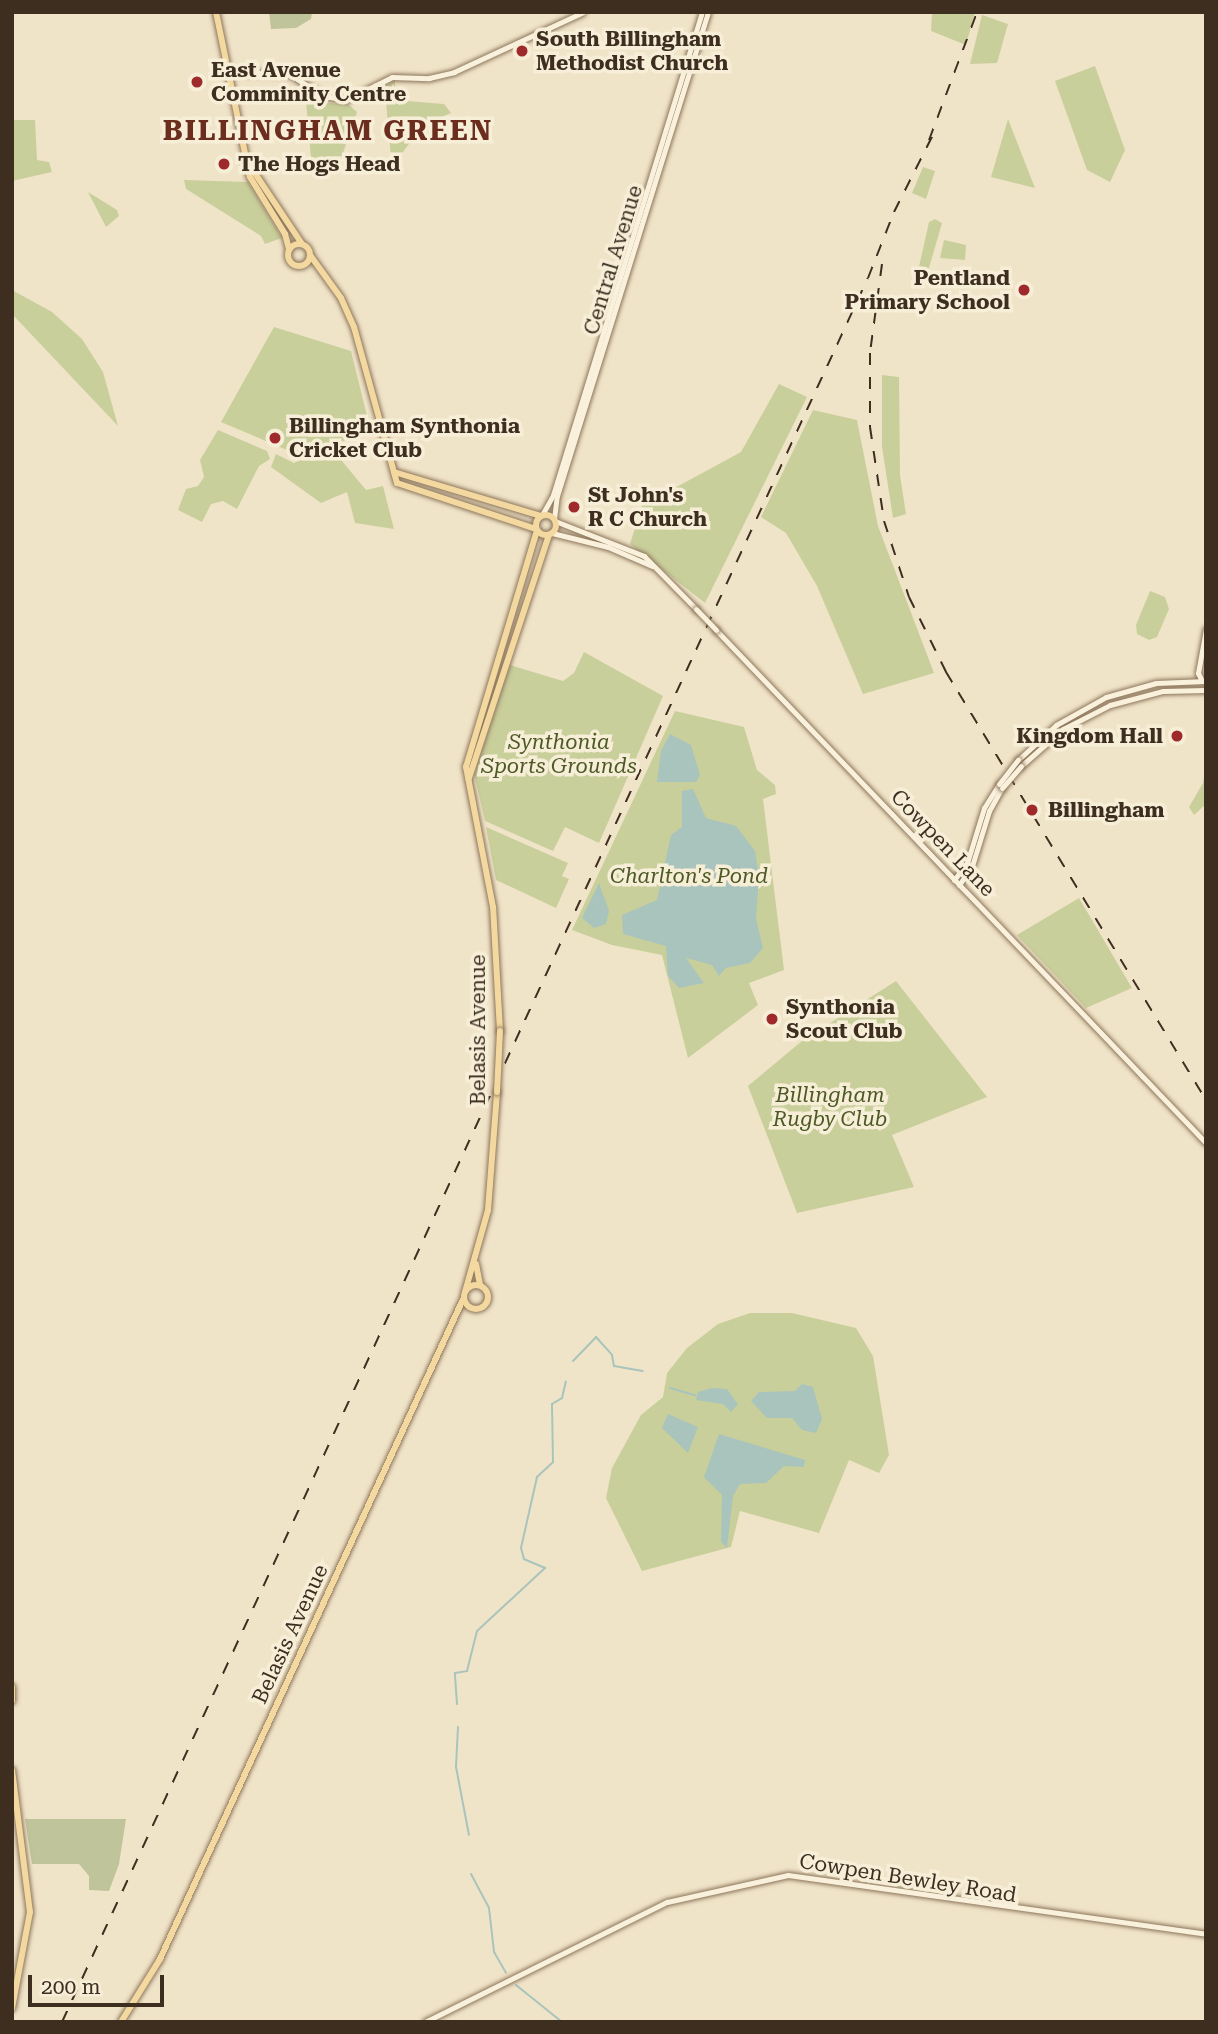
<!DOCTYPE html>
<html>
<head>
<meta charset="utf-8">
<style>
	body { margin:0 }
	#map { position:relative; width:1218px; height:2034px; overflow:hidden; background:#f0e4c8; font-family:"Roboto Serif",serif }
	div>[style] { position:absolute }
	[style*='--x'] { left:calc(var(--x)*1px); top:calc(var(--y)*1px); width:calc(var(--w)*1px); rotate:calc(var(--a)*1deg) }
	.green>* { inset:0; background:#c9cf9b }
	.cemetery>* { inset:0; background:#bfc49a }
	.water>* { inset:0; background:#a9c4bc }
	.stream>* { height:2px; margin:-1px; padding:0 1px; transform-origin:1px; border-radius:1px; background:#a9c4bc }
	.roads { filter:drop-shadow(0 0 2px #8d765c) drop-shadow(0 0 2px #8d765c) }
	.minor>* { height:5px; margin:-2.5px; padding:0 2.5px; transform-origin:2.5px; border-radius:2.5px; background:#faf1dc }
	.major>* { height:6px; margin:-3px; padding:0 3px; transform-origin:3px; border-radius:3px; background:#f3d9a0 }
	.major>.ring { margin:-3px; padding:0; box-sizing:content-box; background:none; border:6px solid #f3d9a0; border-radius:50% }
	.rail>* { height:2px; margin-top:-1px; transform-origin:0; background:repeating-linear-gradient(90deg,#3d2e20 0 12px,transparent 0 24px) }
	.bridges { filter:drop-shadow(0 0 2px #8d765c) drop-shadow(0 0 2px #8d765c) }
	.minor-bridge>* { height:5px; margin:-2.5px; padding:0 2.5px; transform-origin:2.5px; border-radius:2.5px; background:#faf1dc }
	.major-bridge>* { height:6px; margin:-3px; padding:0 3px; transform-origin:3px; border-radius:3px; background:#f3d9a0 }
	.dots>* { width:19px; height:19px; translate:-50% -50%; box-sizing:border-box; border:4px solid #f7eed8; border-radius:50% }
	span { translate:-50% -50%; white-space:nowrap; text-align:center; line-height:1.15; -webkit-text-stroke:7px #f7eed8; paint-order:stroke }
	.poi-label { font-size:21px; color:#3d2e20; font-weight:700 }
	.left { translate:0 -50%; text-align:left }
	.right { translate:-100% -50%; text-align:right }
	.street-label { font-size:21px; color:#3d2e20 }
	.park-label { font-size:21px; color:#4d5a26; font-style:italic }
	.district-label { font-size:28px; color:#6b2e1e; font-weight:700; letter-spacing:2px }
	.frame { position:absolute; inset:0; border:14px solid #3d2e20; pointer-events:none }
	.scale { position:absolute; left:28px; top:1975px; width:136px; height:32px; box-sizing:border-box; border:4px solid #3d2e20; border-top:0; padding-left:9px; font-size:21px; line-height:24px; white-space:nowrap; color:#3d2e20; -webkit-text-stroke:5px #f7eed8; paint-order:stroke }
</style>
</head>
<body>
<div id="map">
	<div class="green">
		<i style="clip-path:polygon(932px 12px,975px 12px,966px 45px,931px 31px)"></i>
		<i style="clip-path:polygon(982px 15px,1008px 24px,997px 63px,970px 64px)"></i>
		<i style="clip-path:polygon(1095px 66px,1125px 150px,1110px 182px,1087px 170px,1055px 81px)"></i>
		<i style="clip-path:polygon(395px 80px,395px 91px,407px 93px,407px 101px,444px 104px,451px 113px,423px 125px,400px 156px,391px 157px,386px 102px,367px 98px)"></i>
		<i style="clip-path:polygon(305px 90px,323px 103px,348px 104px,357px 112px,342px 156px,311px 158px)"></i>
		<i style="clip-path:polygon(1008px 119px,1035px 188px,991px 177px)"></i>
		<i style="clip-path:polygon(12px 120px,35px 120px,37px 160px,49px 162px,52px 172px,12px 181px)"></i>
		<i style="clip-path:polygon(923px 167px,935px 171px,926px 199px,912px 193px)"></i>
		<i style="clip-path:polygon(184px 180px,248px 182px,282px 238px,265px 244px,261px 236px,186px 189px)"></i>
		<i style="clip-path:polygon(88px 192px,117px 210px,119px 216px,106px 227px)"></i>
		<i style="clip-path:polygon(935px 219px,942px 223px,927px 275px,921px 275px,918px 271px,929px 222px)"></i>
		<i style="clip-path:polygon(944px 240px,966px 245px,965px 260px,940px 258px)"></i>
		<i style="clip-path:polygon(12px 290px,52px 312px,82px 339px,103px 372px,118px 426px,12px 314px)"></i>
		<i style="clip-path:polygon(274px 327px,351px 351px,371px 432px,340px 442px,342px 461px,366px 490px,383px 486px,394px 529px,355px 523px,347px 492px,321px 503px,271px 467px,276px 454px,294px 463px,334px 444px,306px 452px,287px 450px,221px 422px)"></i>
		<i style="clip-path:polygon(882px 375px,899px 377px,900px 475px,906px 514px,893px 518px,882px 447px)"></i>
		<i style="clip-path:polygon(779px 384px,807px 397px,705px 603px,630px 544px,647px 490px,671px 490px,741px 452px)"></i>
		<i style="clip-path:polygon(813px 410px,857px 420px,878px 526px,934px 673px,863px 694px,817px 586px,786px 533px,761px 517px)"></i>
		<i style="clip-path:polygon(218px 430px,267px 451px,270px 459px,259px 466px,237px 509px,223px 501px,211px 504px,202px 522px,178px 510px,186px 489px,198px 486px,204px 477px,200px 460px)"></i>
		<i style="clip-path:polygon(1150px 591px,1165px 597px,1169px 609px,1157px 637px,1149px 640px,1137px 634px,1136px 625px)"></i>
		<i style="clip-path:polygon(584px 652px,663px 696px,599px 843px,565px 827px,553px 851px,485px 821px,474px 774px,510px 665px,563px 681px,574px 673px)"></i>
		<i style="clip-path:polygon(675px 711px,744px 727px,757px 770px,775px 785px,776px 794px,763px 799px,784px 970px,749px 983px,758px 1005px,688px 1058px,662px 955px,612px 945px,572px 930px)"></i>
		<i style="clip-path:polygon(1206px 765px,1206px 804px,1194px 815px,1189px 807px,1203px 783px)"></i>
		<i style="clip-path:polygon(486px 827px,568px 863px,562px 876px,569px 879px,556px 908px,496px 880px)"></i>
		<i style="clip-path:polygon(1079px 898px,1132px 988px,1086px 1008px,1017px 935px)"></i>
		<i style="clip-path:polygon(896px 981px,987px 1097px,892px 1135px,914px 1187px,797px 1213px,748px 1086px,802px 1041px)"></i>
		<i style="clip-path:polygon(750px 1313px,792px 1313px,856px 1328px,873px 1356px,889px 1455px,879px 1473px,849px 1460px,819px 1533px,740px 1511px,731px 1547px,642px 1571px,606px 1498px,612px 1468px,641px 1415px,663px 1397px,667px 1373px,687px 1348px,718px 1324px)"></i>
	</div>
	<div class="cemetery">
		<i style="clip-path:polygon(269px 12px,312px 12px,311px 19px,296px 28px,271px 29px)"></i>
		<i style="clip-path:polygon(25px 1819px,126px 1819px,119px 1864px,109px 1891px,89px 1890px,89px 1876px,79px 1864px,32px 1864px)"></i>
	</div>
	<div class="water">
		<i style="clip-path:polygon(670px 734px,691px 745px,700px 775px,696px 782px,657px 782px,661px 751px)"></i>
		<i style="clip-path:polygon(693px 789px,706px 818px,736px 826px,755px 851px,759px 876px,756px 919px,763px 948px,750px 963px,726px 968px,719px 976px,712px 965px,686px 958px,704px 983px,679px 988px,668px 976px,666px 946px,623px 934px,622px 915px,657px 900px,671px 835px,682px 827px,682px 791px)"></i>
		<i style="clip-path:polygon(599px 883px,609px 911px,606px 924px,594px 928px,582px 918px)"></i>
		<i style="clip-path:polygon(802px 1384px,813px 1387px,822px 1419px,816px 1433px,802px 1430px,792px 1418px,767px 1418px,751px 1401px,759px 1392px,795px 1391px)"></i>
		<i style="clip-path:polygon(712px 1388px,727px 1389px,738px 1404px,731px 1412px,723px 1404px,696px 1400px,698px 1392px)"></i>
		<i style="clip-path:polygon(668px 1414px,698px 1427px,688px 1453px,662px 1428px)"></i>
		<i style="clip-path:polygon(719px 1434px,805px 1460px,804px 1467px,784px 1466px,766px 1483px,740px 1484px,733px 1496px,727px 1548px,721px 1542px,722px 1495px,704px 1477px)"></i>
	</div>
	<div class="stream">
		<i style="--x:573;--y:1361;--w:33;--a:-46"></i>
		<i style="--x:596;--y:1337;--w:24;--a:48"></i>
		<i style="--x:612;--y:1355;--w:11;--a:80"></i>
		<i style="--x:614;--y:1366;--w:29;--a:10"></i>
		<i style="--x:670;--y:1388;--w:26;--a:16"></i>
		<i style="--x:457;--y:1704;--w:31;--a:-94"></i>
		<i style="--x:455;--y:1673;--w:12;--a:-9"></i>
		<i style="--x:467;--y:1671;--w:41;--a:-76"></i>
		<i style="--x:477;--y:1631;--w:93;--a:-42.8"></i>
		<i style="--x:545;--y:1568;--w:23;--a:-157"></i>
		<i style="--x:524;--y:1559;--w:11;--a:-105"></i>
		<i style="--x:521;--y:1548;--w:73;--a:-77.3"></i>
		<i style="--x:537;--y:1477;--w:22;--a:-43"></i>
		<i style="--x:553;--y:1462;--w:58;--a:-91"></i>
		<i style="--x:552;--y:1404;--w:12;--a:-31"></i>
		<i style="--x:562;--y:1398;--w:17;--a:-77"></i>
		<i style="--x:458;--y:1727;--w:40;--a:92.9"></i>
		<i style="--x:456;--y:1767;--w:69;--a:79.2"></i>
		<i style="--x:471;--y:1874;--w:38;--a:62"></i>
		<i style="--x:489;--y:1908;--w:44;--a:83.5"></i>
		<i style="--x:494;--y:1952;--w:24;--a:60"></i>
		<i style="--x:516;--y:1985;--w:59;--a:38.8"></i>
	</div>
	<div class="roads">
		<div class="minor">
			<i style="--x:230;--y:72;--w:59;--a:1.9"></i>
			<i style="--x:289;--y:74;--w:41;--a:32.2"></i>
			<i style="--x:324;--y:96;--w:22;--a:10"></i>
			<i style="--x:346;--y:100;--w:51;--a:-26.6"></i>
			<i style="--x:392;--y:77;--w:37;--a:2"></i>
			<i style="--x:429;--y:78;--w:26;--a:-13"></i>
			<i style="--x:454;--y:72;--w:142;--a:-24.9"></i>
			<i style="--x:542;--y:515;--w:23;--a:-61"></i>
			<i style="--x:553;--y:495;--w:505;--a:-72.86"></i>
			<i style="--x:554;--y:519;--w:23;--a:-83"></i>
			<i style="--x:557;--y:496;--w:507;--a:-72.67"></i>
			<i style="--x:555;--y:521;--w:96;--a:21.5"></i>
			<i style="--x:644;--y:556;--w:74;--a:45.5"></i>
			<i style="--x:552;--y:533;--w:58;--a:14"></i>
			<i style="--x:608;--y:547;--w:48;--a:23.4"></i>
			<i style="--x:716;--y:630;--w:709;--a:46.31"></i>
			<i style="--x:1202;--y:681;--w:9;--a:-117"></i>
			<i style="--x:1198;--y:673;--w:45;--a:-79.7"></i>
			<i style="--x:1018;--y:760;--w:52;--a:-42.6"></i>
			<i style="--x:1056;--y:725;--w:57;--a:-29.2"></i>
			<i style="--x:1106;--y:697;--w:52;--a:-15.6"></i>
			<i style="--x:1156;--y:683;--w:50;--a:-2.3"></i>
			<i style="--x:1021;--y:766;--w:56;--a:-41.4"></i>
			<i style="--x:1063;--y:729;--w:53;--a:-27.1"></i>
			<i style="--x:1110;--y:705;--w:55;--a:-14.8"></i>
			<i style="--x:1163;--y:691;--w:43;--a:-1.3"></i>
			<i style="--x:954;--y:880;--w:21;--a:-53"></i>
			<i style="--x:967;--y:863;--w:58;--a:-72.8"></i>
			<i style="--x:984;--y:808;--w:28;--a:-58"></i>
			<i style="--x:959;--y:885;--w:23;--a:-56"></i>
			<i style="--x:972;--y:866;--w:58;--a:-72.8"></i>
			<i style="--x:989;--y:811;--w:26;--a:-61"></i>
			<i style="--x:425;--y:2022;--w:270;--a:-26.4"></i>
			<i style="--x:667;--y:1902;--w:124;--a:-12.6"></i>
			<i style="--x:788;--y:1875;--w:422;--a:8"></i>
		</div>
		<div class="major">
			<i style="--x:216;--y:12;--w:168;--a:78.4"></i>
			<i style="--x:250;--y:177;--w:67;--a:58.4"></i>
			<i style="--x:285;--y:234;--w:16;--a:75"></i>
			<i style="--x:250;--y:166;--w:94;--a:56.3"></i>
			<i class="ring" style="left:288px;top:244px;width:16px;height:16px"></i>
			<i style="--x:310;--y:255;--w:53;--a:54.2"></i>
			<i style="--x:341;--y:298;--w:32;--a:66"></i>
			<i style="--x:354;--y:327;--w:162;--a:74.6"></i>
			<i style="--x:397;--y:483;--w:146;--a:18.3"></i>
			<i style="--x:394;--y:472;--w:153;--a:16.7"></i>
			<i class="ring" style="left:536px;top:515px;width:14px;height:14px"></i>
			<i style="--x:469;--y:778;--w:256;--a:-71.8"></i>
			<i style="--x:500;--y:1031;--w:124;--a:-93.2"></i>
			<i style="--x:493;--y:907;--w:143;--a:-100.9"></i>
			<i style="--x:466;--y:767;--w:246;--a:-73.3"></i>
			<i style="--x:476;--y:1264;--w:21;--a:79"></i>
			<i class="ring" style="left:464px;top:1285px;width:18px;height:18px"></i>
			<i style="--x:465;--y:1292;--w:85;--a:-74.3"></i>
			<i style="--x:488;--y:1210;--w:118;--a:-85.6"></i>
			<i style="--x:12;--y:1687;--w:14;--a:90"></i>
			<i style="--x:12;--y:1770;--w:143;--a:82.8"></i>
			<i style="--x:30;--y:1912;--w:98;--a:100.6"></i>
			<i style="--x:121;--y:2022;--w:74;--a:-58.2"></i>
			<i style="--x:160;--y:1959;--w:728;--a:-65.33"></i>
		</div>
	</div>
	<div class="rail">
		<i style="--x:929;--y:140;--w:137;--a:-69.4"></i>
		<i style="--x:882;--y:264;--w:90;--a:97.7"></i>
		<i style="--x:870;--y:353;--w:74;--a:90"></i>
		<i style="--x:870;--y:427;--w:95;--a:81.5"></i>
		<i style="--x:884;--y:521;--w:80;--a:71.8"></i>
		<i style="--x:909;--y:597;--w:84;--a:63.7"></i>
		<i style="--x:946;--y:672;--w:501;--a:58.72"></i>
		<i style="--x:62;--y:2022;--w:1921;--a:-65.2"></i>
		<i style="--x:868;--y:278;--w:71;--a:-68.5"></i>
		<i style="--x:894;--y:212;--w:91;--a:-63.2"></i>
	</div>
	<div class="bridges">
		<div class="minor-bridge">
			<i style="--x:696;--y:609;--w:29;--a:46"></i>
			<i style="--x:999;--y:784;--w:31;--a:-52"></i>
			<i style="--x:1002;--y:788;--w:29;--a:-49"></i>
		</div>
		<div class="major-bridge">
			<i style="--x:497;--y:1092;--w:61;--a:-87.2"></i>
		</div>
	</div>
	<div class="dots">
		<i style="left:522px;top:51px;background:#9e2a2b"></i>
		<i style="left:197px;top:82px;background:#9e2a2b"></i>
		<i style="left:224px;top:164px;background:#9e2a2b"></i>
		<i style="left:1024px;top:290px;background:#9e2a2b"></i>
		<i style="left:275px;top:438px;background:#9e2a2b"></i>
		<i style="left:574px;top:507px;background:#9e2a2b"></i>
		<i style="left:1177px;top:736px;background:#9e2a2b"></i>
		<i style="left:1032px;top:810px;background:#9e2a2b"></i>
		<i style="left:772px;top:1019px;background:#9e2a2b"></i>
	</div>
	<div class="poi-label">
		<span class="left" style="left:536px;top:51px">South Billingham<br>Methodist Church</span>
		<span class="left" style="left:211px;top:82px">East Avenue<br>Comminity Centre</span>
		<span class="left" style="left:238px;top:164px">The Hogs Head</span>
		<span class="right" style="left:1010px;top:290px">Pentland<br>Primary School</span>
		<span class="left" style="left:289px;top:438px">Billingham Synthonia<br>Cricket Club</span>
		<span class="left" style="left:588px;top:507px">St John's<br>R C Church</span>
		<span class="right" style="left:1163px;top:736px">Kingdom Hall</span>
		<span class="left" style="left:1048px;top:810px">Billingham</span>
		<span class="left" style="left:786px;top:1019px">Synthonia<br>Scout Club</span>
	</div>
	<div class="street-label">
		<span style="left:613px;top:260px;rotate:-73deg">Central Avenue</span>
		<span style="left:943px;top:843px;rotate:46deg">Cowpen Lane</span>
		<span style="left:478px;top:1030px;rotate:-90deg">Belasis Avenue</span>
		<span style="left:290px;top:1634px;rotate:-65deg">Belasis Avenue</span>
		<span style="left:908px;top:1878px;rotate:9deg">Cowpen Bewley Road</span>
	</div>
	<div class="park-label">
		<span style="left:559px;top:754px">Synthonia<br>Sports Grounds</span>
		<span style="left:689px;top:876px">Charlton's Pond</span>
		<span style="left:830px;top:1107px">Billingham<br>Rugby Club</span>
	</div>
	<div class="district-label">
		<span style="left:328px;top:131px">BILLINGHAM GREEN</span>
	</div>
	<div class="frame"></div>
	<div class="scale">200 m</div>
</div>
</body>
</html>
